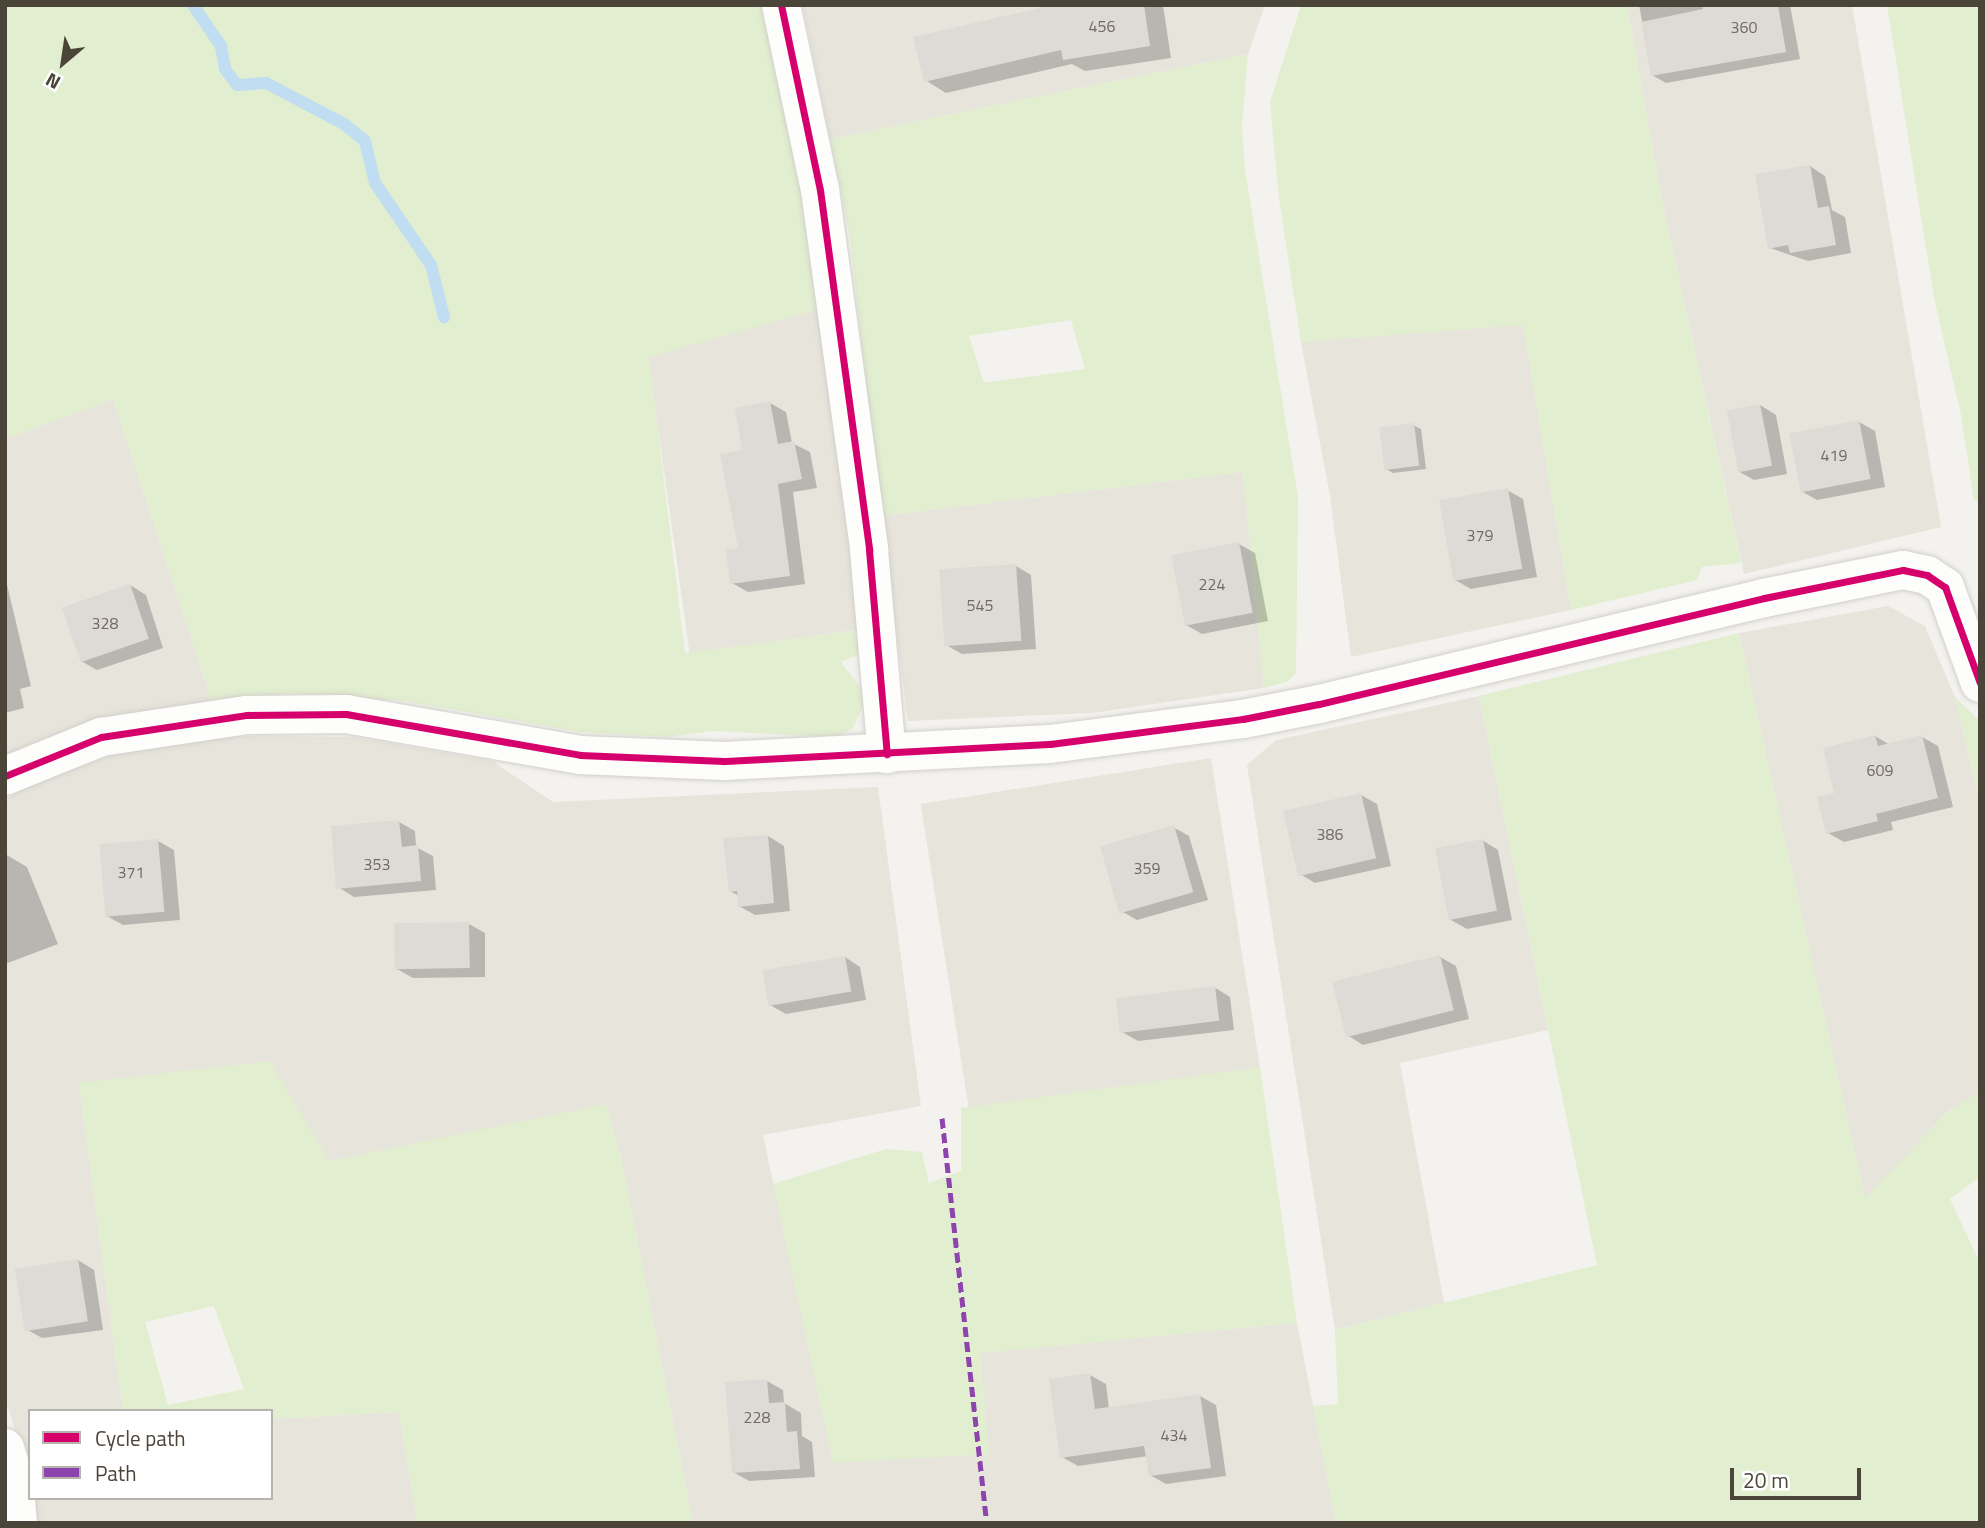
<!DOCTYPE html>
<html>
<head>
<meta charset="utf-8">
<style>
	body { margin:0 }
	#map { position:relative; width:1985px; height:1528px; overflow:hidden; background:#f4f2ee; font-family:"Titillium Web",sans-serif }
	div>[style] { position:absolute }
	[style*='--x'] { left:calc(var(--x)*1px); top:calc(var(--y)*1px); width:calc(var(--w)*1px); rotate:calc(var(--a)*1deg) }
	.residential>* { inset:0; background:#e7e4dc; transform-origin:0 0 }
	.green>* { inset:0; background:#e1eecf }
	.shadow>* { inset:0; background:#0003 }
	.stream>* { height:12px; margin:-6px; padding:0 6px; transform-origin:6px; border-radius:6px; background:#c0ddf1 }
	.building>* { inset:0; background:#dedbd6; transform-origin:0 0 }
	.roads { filter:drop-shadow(0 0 2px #d2d0cb) drop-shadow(0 0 2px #d2d0cb) }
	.street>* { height:38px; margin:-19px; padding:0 19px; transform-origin:19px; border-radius:19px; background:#fdfdfc }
	.quiet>* { height:5px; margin-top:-2.5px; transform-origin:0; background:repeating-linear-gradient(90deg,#8e44ad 0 10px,transparent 0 15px) }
	.cycleway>* { height:7px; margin:-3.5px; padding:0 3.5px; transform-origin:3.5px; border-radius:3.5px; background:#d6006c }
	span { translate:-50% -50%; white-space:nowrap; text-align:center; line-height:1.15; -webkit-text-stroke:7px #fff; paint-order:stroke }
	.number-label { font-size:16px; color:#706a61 }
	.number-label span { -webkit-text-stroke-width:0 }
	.frame { position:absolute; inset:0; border:7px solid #4b4439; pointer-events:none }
	.legend { position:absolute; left:28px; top:1409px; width:245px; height:91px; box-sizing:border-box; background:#fff; border:2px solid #b7b4b0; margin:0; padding:9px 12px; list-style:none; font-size:21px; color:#4b4439 }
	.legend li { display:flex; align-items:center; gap:14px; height:35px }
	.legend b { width:35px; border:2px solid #b7b4b0 }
	.north { position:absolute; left:28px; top:28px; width:70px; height:70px; -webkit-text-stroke:5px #fff; paint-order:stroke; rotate:209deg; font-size:19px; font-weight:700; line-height:28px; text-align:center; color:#4b4439 }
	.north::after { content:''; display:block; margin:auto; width:24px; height:32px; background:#4b4439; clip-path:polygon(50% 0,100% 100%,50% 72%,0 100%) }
	.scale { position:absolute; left:1730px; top:1468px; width:131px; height:32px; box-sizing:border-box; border:4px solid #4b4439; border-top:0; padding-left:9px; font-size:21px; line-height:24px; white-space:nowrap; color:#4b4439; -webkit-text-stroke:5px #fff; paint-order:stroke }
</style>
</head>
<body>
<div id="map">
	<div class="residential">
		<i style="clip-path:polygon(803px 5px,1265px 5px,1248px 54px,830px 139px)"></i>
		<i style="clip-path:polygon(1627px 5px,1852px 5px,1941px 527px,1744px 574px,1661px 196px)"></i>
		<i style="left:820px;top:309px;width:323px;height:177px;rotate:82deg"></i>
		<i style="clip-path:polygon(1523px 324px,1571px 610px,1351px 657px,1330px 496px,1301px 342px)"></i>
		<i style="clip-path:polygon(113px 399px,213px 705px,5px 759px,5px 439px)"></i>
		<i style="clip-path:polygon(1243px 472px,1264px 688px,1092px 713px,908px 721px,881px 516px)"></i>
		<i style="clip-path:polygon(1888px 606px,1925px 626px,1955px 697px,1980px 802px,1980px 1092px,1949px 1110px,1865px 1199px,1739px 633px)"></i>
		<i style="clip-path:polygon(1479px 696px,1548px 1030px,1400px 1063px,1444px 1303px,1335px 1330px,1247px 765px,1276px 740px)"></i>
		<i style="clip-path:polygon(236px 736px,354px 737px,492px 761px,553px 802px,878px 787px,921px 1106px,763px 1135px,833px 1462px,988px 1454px,980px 1353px,1297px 1323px,1336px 1523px,693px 1523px,621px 1158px,606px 1105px,329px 1161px,79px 1083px,123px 1411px,30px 1411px,30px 1475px,5px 1399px,5px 800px,36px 781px,121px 752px)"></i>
		<i style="left:1211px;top:758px;width:313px;height:294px;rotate:81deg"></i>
		<i style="clip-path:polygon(399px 1412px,417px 1523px,32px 1523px,31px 1498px,271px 1498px,271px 1419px)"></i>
	</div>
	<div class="green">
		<i style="clip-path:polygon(5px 5px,763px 5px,800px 182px,820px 309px,649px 357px,685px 653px,867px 629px,870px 650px,841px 662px,863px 691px,864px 704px,853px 728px,836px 737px,712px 731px,667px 737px,581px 732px,404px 701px,289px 693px,213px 705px,113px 399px,5px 439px)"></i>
		<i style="clip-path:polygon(1301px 5px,1627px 5px,1661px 196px,1741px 563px,1702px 567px,1697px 580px,1571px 610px,1523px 325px,1301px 342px,1279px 199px,1270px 102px)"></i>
		<i style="clip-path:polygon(1887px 5px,1980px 5px,1980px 500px,1974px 501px,1961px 415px,1934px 298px)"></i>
		<i style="clip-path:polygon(evenodd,1248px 54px,1242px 127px,1245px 170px,1298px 497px,1296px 673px,1287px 682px,1264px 688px,1243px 472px,881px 516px,849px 231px,830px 139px,1248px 54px,1071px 320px,1085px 369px,984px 383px,969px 336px,1071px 320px)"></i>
		<i style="clip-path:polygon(1739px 633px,1865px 1198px,1949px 1110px,1980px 1092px,1980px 1177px,1950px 1199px,1980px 1263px,1980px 1523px,1336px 1523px,1313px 1406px,1338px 1404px,1335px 1330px,1597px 1265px,1479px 696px)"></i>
		<i style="clip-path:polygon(1955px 697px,1980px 721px,1980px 802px)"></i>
		<i style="clip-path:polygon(evenodd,270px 1061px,329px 1161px,606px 1104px,621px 1158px,693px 1523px,417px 1523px,399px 1412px,271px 1419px,271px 1411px,123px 1411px,79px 1083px,270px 1061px,214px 1306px,244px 1389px,168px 1405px,145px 1322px,214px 1306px)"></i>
		<i style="clip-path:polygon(1260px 1067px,1297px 1323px,980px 1353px,989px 1454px,833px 1463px,773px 1184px,886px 1149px,922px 1152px,929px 1183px,961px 1171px,961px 1108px)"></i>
	</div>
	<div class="shadow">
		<i style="clip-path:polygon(1056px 5px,1163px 5px,1171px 58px,1085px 71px,1072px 64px,946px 93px,925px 80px)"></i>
		<i style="clip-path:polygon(1639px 5px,1790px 5px,1800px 59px,1666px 83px,1652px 75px)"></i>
		<i style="clip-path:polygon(1810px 166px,1825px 176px,1832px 210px,1845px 217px,1851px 253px,1808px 261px,1770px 248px)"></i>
		<i style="clip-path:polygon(770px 403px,786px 412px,792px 443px,810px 452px,817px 488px,793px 492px,805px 584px,748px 592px,732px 583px)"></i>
		<i style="clip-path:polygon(1760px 405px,1776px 415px,1787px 474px,1754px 480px,1738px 471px)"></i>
		<i style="clip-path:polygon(1859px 422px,1875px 431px,1885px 487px,1817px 500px,1801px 491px)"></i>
		<i style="clip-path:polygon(1413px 425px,1421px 429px,1426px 469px,1393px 473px,1386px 469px)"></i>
		<i style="clip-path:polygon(1507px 490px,1523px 499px,1537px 577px,1471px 589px,1455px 580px)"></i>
		<i style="clip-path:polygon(1239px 544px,1255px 553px,1268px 621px,1202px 634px,1186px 625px)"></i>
		<i style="clip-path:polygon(1016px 566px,1031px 575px,1036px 649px,962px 654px,946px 645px)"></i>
		<i style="clip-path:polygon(5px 576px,31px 686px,20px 689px,24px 708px,5px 713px)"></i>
		<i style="clip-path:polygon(130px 585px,146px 595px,163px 648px,97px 670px,81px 661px)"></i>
		<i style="clip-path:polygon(1875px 736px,1890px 745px,1922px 737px,1938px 746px,1953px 807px,1891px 822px,1893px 830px,1844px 842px,1828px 833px,1836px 794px)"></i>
		<i style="clip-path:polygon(1361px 795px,1377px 804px,1391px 866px,1315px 883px,1300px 874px)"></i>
		<i style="clip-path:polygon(399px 822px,415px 831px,416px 847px,433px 856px,436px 890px,354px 897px,338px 887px)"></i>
		<i style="clip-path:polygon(1173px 827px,1189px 836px,1208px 900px,1137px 920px,1121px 911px)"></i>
		<i style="clip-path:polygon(768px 836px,784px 846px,790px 911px,755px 915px,739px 906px,739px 896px,730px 891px)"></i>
		<i style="clip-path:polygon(1482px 840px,1498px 850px,1512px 920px,1467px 929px,1451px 920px)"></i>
		<i style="clip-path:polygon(158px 841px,174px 850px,180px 920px,123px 925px,107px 916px)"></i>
		<i style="clip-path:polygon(5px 854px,27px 867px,58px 944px,5px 964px)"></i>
		<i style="clip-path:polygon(469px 924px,485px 933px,485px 977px,413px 978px,397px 969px)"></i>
		<i style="clip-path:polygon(845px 957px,860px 967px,866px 1000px,786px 1014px,770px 1005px)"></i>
		<i style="clip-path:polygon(1440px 957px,1456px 966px,1469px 1019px,1363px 1045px,1347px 1035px)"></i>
		<i style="clip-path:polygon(1214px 987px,1230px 997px,1234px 1030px,1138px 1041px,1122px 1032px)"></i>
		<i style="clip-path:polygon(78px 1260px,94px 1270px,103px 1330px,42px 1338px,26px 1329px)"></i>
		<i style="clip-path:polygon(1090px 1375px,1106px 1384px,1109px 1409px,1200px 1396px,1216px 1405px,1226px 1476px,1166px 1484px,1150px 1475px,1148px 1456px,1078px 1466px,1062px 1457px)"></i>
		<i style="clip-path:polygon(767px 1381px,783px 1390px,784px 1403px,801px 1413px,802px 1436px,812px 1442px,815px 1477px,749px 1481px,733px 1472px)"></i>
	</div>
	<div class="stream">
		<i style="--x:193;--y:5;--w:50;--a:55.7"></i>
		<i style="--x:221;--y:46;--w:23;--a:80"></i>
		<i style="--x:225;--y:69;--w:20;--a:53"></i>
		<i style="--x:237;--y:85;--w:29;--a:-4"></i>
		<i style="--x:266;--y:83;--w:88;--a:27.7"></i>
		<i style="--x:344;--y:124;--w:27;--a:39"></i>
		<i style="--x:365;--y:141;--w:43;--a:76.6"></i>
		<i style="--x:375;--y:183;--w:99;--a:55.7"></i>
		<i style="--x:431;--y:265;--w:54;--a:76"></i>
	</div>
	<div class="building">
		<i style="clip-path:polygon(1053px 5px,1144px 5px,1150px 46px,1063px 60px,1061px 50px,924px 82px,913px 37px)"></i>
		<i style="clip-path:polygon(1702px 5px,1778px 5px,1786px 52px,1651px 76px,1641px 22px,1703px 9px)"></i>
		<i style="clip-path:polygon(1810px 165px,1818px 208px,1829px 206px,1836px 245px,1790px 253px,1788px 245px,1768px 249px,1755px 174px)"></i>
		<i style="clip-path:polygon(770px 401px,778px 444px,794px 441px,802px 479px,778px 484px,790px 576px,730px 584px,726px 550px,738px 548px,720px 454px,742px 450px,735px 408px)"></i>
		<i style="left:1760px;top:404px;width:63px;height:34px;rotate:79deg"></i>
		<i style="left:1859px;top:420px;width:60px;height:71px;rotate:79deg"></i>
		<i style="left:1414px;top:423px;width:43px;height:35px;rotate:83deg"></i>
		<i style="left:1508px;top:488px;width:82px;height:70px;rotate:80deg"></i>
		<i style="left:1239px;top:542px;width:72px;height:69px;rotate:79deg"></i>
		<i style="left:1016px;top:564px;width:77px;height:77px;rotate:86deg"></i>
		<i style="left:130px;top:584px;width:58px;height:72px;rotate:71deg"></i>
		<i style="clip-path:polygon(1875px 735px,1878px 746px,1922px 735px,1938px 798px,1876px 814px,1878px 821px,1826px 834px,1817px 797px,1834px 793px,1823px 748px)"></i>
		<i style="left:1361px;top:793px;width:67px;height:80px;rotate:77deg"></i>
		<i style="clip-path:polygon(399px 820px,402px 847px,418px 845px,421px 881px,336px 889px,331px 826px)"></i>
		<i style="left:1174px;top:825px;width:70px;height:77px;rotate:74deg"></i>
		<i style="clip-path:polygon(768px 835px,774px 903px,738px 907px,737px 891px,729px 892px,723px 838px)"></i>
		<i style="left:158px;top:839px;width:73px;height:59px;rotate:85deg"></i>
		<i style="left:1483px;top:839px;width:73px;height:49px;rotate:79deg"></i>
		<i style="left:469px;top:922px;width:46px;height:75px;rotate:89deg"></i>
		<i style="left:1440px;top:955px;width:57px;height:111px;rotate:76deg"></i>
		<i style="left:845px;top:956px;width:36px;height:84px;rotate:80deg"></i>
		<i style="left:1215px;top:986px;width:35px;height:100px;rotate:83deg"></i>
		<i style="left:78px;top:1259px;width:63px;height:64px;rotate:81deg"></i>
		<i style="clip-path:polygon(1090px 1373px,1095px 1409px,1200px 1394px,1211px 1468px,1149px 1476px,1144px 1446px,1060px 1458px,1049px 1379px)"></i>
		<i style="clip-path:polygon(767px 1379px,769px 1403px,785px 1402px,787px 1432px,797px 1431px,800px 1469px,732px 1473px,725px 1382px)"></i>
	</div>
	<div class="roads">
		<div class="street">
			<i style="--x:781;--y:5;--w:189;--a:78.1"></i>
			<i style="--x:820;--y:190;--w:363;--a:82.2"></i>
			<i style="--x:869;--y:550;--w:205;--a:85"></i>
			<i style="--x:5;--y:776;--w:104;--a:-22.1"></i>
			<i style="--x:101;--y:737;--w:148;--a:-8.6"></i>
			<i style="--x:247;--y:715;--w:99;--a:-0.6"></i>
			<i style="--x:346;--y:714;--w:238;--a:9.9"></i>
			<i style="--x:580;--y:755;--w:144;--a:2.4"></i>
			<i style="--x:724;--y:761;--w:326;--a:-3"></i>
			<i style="--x:1050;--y:744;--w:195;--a:-7.4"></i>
			<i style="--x:1243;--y:719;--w:77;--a:-11.2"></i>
			<i style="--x:1319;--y:704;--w:457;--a:-13.4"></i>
			<i style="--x:1764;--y:598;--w:142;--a:-11.4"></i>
			<i style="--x:1903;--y:570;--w:25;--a:12"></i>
			<i style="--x:1927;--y:575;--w:22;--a:34"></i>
			<i style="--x:1945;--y:587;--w:102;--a:70"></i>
			<i style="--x:5;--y:1448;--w:31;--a:73"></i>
			<i style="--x:14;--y:1478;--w:45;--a:84.9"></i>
		</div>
	</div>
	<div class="quiet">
		<i style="--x:942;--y:1118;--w:407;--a:83.7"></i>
	</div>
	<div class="cycleway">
		<i style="--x:781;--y:5;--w:189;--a:78.1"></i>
		<i style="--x:820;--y:190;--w:363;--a:82.2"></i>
		<i style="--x:869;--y:550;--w:205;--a:85"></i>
		<i style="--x:5;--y:776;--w:104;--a:-22.1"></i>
		<i style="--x:101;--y:737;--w:148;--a:-8.6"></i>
		<i style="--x:247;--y:715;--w:99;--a:-0.6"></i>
		<i style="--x:346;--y:714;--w:238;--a:9.9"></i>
		<i style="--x:580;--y:755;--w:144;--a:2.4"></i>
		<i style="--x:724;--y:761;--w:326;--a:-3"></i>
		<i style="--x:1050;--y:744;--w:195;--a:-7.4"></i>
		<i style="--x:1243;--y:719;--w:77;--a:-11.2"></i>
		<i style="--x:1319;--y:704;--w:457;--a:-13.4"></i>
		<i style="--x:1764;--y:598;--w:142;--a:-11.4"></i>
		<i style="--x:1903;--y:570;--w:25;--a:12"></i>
		<i style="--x:1927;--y:575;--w:22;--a:34"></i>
		<i style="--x:1945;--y:587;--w:102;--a:70"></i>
	</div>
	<div class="number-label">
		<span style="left:1102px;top:26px">456</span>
		<span style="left:1744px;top:27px">360</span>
		<span style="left:1834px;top:455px">419</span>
		<span style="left:1480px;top:535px">379</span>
		<span style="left:1212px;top:584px">224</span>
		<span style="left:980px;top:605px">545</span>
		<span style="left:105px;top:623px">328</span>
		<span style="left:1880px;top:770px">609</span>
		<span style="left:1330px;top:834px">386</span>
		<span style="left:377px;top:864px">353</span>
		<span style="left:1147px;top:868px">359</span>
		<span style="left:131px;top:872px">371</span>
		<span style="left:757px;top:1417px">228</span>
		<span style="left:1174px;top:1435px">434</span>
	</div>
	<div class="frame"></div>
	<ul class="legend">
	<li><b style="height:9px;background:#d6006c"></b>Cycle path</li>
	<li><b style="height:9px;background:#8e44ad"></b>Path</li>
	</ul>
	<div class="north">N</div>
	<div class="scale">20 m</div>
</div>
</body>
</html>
